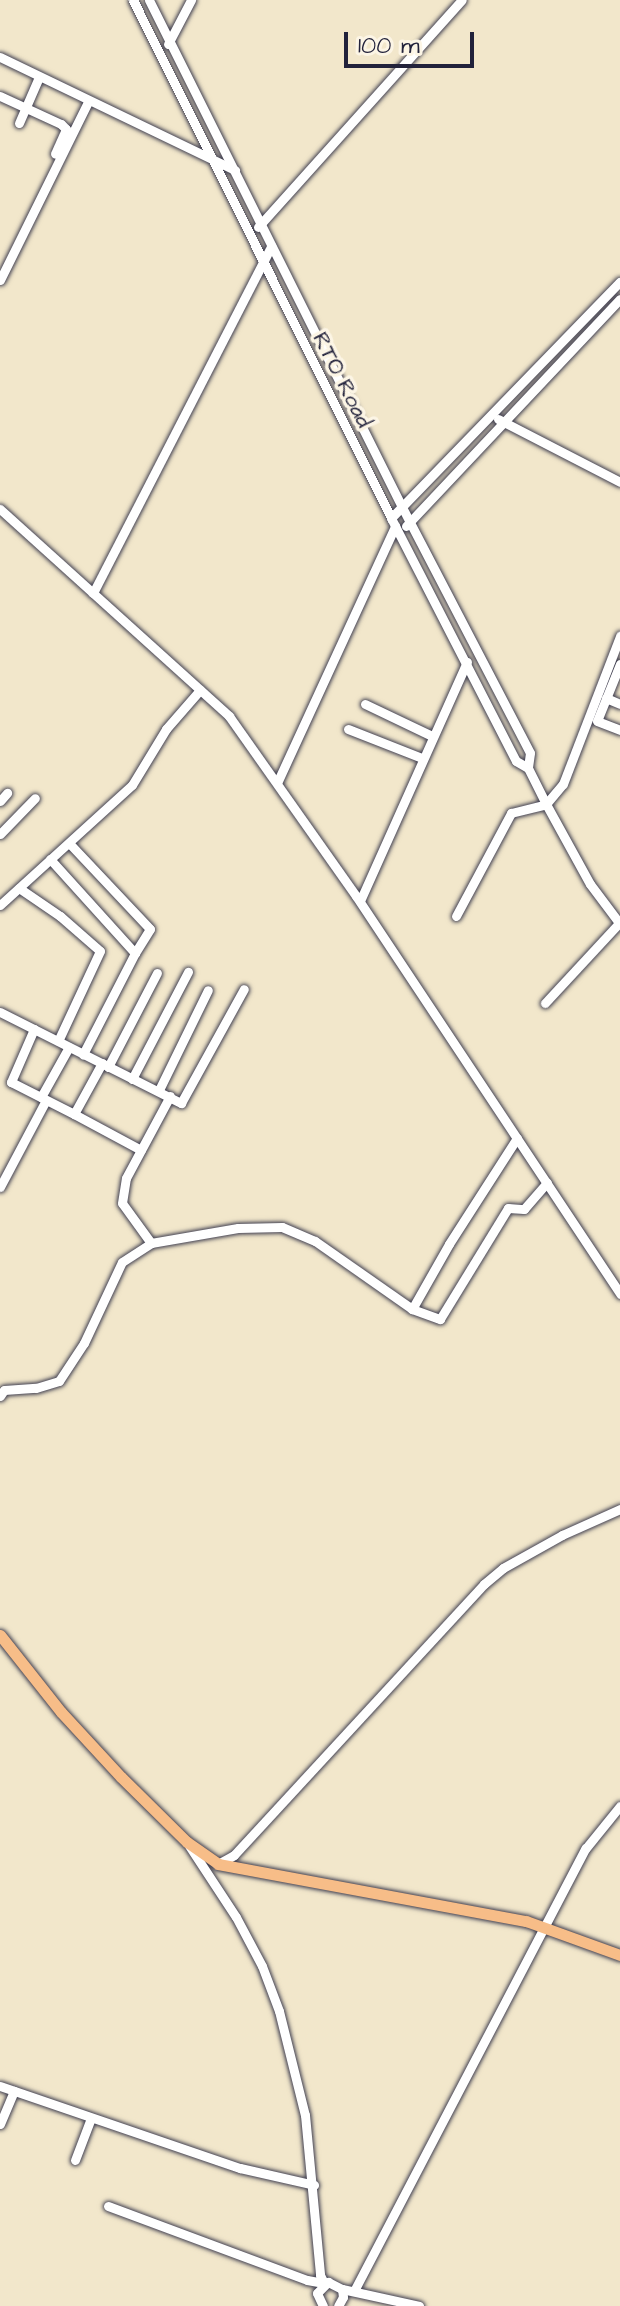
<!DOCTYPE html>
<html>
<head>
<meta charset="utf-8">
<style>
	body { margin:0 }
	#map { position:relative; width:620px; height:2306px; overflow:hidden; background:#f2e7cb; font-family:"Architects Daughter",sans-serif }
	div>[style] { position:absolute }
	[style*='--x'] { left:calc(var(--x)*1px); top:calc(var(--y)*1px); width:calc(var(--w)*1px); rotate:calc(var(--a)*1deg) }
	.roads { filter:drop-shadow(0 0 2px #414051) drop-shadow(0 0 2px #414051) }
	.minor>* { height:9px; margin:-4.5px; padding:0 4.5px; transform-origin:4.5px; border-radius:4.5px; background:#fff }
	.major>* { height:11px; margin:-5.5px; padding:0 5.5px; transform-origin:5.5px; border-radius:5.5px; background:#f7bd88 }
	span { translate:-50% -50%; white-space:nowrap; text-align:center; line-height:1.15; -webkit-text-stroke:7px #fcf5e5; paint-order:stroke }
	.street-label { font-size:22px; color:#22223b }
	.scale { position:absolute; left:344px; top:32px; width:130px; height:36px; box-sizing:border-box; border:4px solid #22223b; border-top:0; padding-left:10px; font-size:24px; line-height:28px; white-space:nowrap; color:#22223b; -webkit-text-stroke:6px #fcf5e5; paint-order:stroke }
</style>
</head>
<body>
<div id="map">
	<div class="roads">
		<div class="minor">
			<i style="--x:133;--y:0;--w:579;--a:63.52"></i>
			<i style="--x:391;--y:518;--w:273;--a:62.8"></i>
			<i style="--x:516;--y:761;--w:14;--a:30"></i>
			<i style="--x:149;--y:0;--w:567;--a:63.48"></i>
			<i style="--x:402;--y:507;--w:277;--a:62.5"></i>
			<i style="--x:530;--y:753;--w:15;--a:98"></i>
			<i style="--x:528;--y:768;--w:40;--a:63.4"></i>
			<i style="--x:546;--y:804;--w:91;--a:61.2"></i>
			<i style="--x:590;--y:884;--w:50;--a:53.1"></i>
			<i style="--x:168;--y:44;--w:50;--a:-62.4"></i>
			<i style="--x:0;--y:57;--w:261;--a:25.7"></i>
			<i style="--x:0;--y:96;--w:67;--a:24.7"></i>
			<i style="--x:61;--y:124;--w:7;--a:45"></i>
			<i style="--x:66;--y:129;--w:27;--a:114"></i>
			<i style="--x:19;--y:123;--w:50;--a:-66.5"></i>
			<i style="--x:258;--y:227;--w:305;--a:-48.1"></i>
			<i style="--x:0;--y:280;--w:199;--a:-63.7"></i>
			<i style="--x:498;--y:419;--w:137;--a:27.3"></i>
			<i style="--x:0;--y:509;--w:309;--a:42.1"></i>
			<i style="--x:229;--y:716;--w:220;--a:54.8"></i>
			<i style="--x:356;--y:896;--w:478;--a:56.4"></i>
			<i style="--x:391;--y:518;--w:329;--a:-45.9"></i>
			<i style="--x:406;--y:526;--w:312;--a:-46.7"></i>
			<i style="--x:93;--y:593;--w:390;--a:-62.8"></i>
			<i style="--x:620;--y:664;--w:61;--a:112"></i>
			<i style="--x:597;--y:721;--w:25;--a:21"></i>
			<i style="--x:606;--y:698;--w:15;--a:23"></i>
			<i style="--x:365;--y:704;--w:74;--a:25.5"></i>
			<i style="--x:348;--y:729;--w:79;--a:21.4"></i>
			<i style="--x:277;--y:783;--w:283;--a:-65.3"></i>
			<i style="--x:0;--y:801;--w:11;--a:-49"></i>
			<i style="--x:0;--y:834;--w:50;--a:-45.8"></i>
			<i style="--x:69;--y:843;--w:118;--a:46.7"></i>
			<i style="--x:150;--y:929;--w:28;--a:122"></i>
			<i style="--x:50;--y:859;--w:127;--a:47.9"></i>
			<i style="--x:135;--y:953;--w:114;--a:117.2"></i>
			<i style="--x:19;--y:888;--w:50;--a:34.3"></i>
			<i style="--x:60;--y:916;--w:53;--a:41.2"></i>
			<i style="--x:100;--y:951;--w:99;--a:115"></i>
			<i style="--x:360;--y:901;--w:262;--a:-65.9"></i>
			<i style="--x:0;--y:905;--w:178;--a:-42.3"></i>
			<i style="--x:132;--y:785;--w:66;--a:-58.7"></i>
			<i style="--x:166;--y:729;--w:52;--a:-48.9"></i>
			<i style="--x:456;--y:916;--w:117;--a:-61.9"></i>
			<i style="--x:511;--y:813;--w:36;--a:-14"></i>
			<i style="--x:546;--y:804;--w:26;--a:-50"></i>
			<i style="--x:563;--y:784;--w:159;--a:-68.9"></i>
			<i style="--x:545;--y:1003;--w:109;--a:-47.2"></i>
			<i style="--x:0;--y:1012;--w:203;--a:26.7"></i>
			<i style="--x:181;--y:1103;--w:130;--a:-61.1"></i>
			<i style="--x:34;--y:1029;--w:58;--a:113.5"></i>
			<i style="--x:11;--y:1082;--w:71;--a:26.9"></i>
			<i style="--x:102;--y:1063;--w:58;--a:118.8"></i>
			<i style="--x:74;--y:1114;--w:76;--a:28.2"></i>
			<i style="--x:108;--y:1067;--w:106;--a:-62.5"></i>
			<i style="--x:132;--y:1079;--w:121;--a:-62.4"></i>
			<i style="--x:159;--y:1090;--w:111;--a:-63.9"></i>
			<i style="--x:41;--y:1097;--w:57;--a:-60.8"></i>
			<i style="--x:517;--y:1138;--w:126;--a:122.7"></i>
			<i style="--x:449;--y:1244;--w:75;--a:119.6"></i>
			<i style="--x:412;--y:1309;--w:30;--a:20"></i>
			<i style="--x:440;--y:1319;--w:130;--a:-58.5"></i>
			<i style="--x:508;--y:1208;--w:16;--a:4"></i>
			<i style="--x:524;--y:1209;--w:35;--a:-49"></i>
			<i style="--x:0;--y:1187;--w:98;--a:-62.1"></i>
			<i style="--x:151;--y:1243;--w:49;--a:-125.9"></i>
			<i style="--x:122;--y:1203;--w:25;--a:-81"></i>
			<i style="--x:126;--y:1178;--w:93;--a:-61.8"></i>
			<i style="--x:0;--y:1396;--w:7;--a:-56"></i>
			<i style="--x:4;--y:1390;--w:32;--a:-4"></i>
			<i style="--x:36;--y:1388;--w:24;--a:-17"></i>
			<i style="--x:59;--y:1381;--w:45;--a:-56.7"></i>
			<i style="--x:84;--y:1343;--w:89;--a:-64.9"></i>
			<i style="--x:122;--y:1262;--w:35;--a:-33"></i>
			<i style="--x:151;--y:1243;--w:88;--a:-9.8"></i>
			<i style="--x:238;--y:1228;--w:44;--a:-1.3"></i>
			<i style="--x:282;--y:1227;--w:36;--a:23"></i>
			<i style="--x:315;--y:1241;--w:118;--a:35"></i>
			<i style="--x:188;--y:1844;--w:87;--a:56.7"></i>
			<i style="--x:236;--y:1917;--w:55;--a:62"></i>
			<i style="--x:262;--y:1966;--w:48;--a:69.3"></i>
			<i style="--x:279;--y:2011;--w:107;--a:76"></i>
			<i style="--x:305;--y:2115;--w:161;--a:84.6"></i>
			<i style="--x:320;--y:2275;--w:9;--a:63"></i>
			<i style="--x:218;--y:1864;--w:18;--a:-29"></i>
			<i style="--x:234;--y:1855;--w:369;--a:-47.3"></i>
			<i style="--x:484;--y:1584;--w:25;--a:-40"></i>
			<i style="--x:503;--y:1568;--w:68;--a:-29.2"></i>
			<i style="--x:562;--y:1535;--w:64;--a:-24.1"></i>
			<i style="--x:0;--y:2086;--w:254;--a:18.9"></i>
			<i style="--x:240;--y:2168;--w:76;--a:12.9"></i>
			<i style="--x:0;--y:2124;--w:36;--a:-67"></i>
			<i style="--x:75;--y:2160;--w:45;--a:-69.1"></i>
			<i style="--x:108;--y:2206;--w:212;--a:20.4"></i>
			<i style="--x:307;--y:2280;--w:17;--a:10"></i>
			<i style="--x:342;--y:2289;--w:79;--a:12.4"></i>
			<i style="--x:355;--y:2289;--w:498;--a:-62.4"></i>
			<i style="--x:586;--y:1848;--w:54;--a:-51"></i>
			<i style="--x:323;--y:2306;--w:14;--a:-115"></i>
			<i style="--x:317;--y:2293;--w:16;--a:-45"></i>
			<i style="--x:328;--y:2282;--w:16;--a:27"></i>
			<i style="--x:342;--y:2289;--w:8;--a:83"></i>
			<i style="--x:343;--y:2297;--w:10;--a:119"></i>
		</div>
		<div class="major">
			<i style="--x:0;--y:1635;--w:98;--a:51.6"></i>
			<i style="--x:61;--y:1712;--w:88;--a:47.3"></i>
			<i style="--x:121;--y:1777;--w:93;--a:44.6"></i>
			<i style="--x:187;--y:1842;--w:38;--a:35"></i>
			<i style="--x:218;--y:1864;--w:313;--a:10.5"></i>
			<i style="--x:526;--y:1921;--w:100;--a:19.9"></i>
		</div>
	</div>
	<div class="street-label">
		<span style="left:342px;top:380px;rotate:63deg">RTO Road</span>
	</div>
	<div class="scale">100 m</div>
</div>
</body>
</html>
